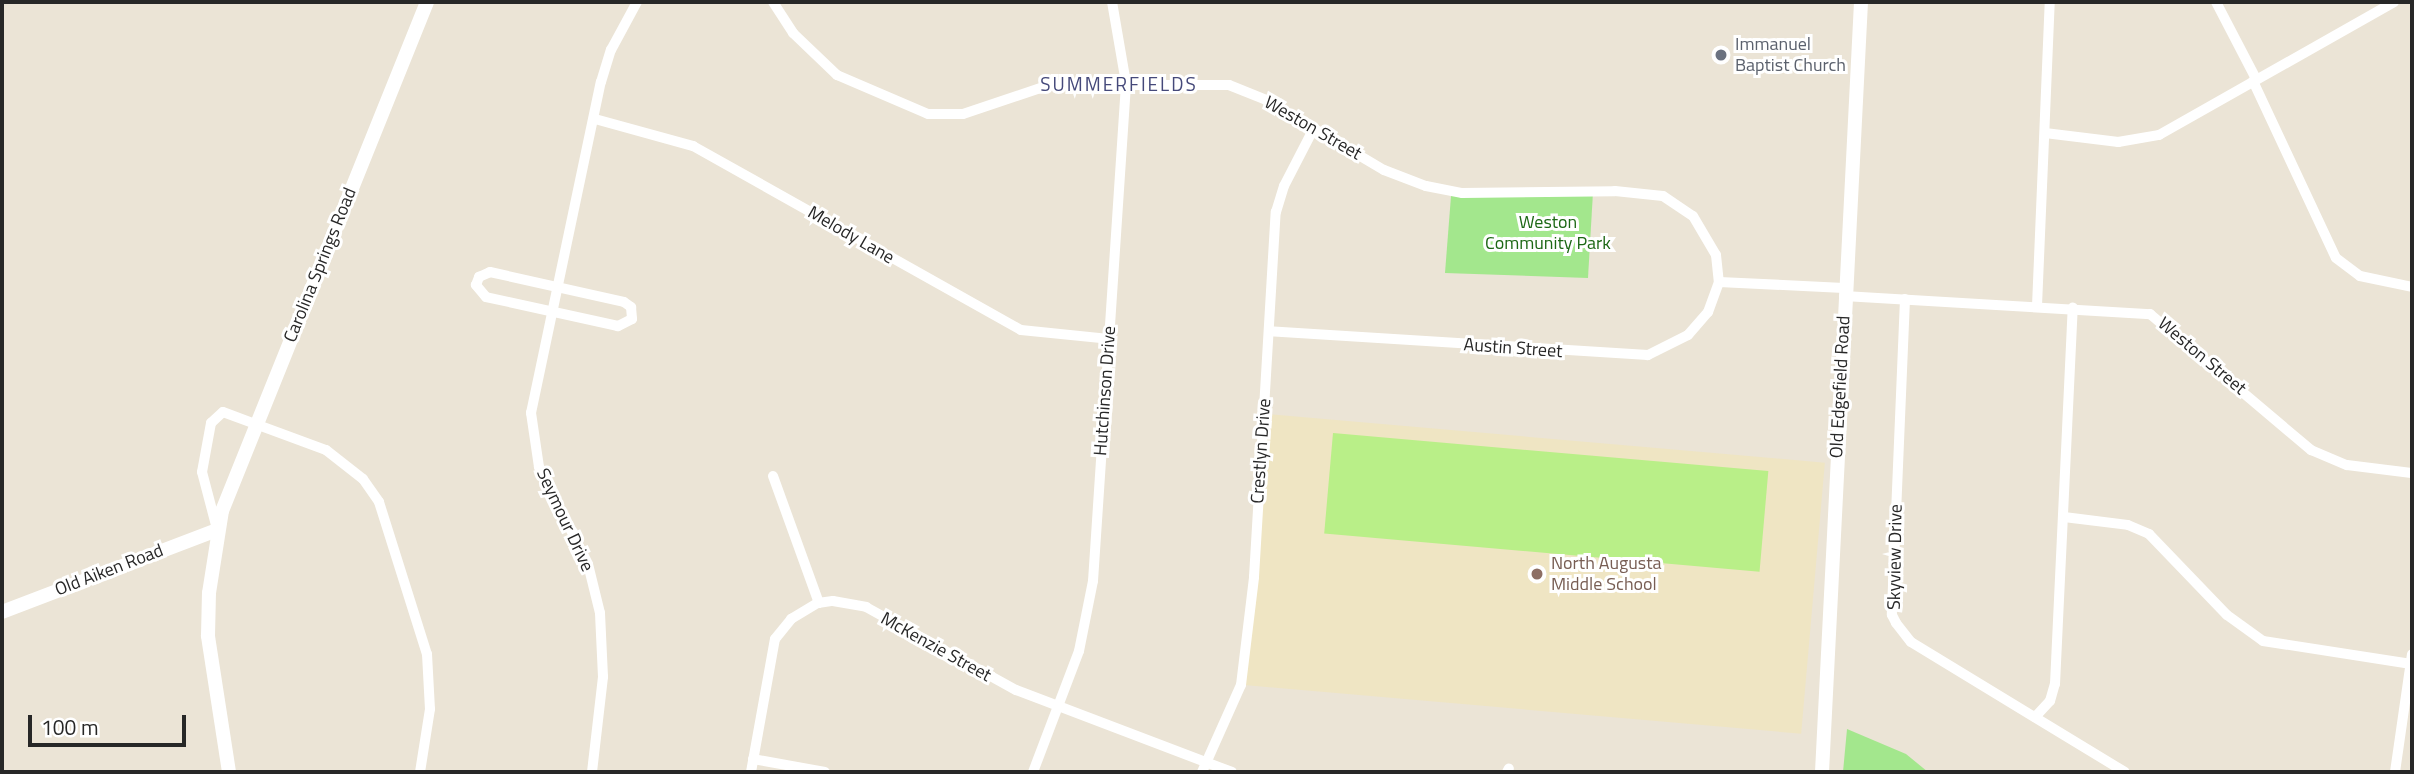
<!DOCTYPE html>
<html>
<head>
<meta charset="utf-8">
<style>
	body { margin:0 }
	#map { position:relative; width:2414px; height:774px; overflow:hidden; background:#ebe4d6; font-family:"Titillium Web",sans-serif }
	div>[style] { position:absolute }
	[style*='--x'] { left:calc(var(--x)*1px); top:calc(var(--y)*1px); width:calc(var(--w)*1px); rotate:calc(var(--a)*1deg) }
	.education>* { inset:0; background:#efe5c3; transform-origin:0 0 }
	.green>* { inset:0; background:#a3e78d }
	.pitch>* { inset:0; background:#b9ef88; transform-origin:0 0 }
	.street>* { height:10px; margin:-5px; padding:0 5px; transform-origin:5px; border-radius:5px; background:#fff }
	.secondary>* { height:14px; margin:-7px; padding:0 7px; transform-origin:7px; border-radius:7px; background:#fff }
	.dots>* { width:19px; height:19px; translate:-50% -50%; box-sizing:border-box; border:4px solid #fff; border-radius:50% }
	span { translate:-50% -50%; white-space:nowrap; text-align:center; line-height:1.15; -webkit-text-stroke:6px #fff; paint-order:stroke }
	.worship-label { font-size:18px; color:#5b616d }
	.left { translate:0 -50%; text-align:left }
	.street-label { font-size:18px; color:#272727 }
	.park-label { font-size:18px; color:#1c6714 }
	.education-label { font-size:18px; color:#785e54 }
	.neighbourhood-label { font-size:19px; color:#45497a; letter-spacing:2px }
	.frame { position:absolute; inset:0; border:4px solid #272727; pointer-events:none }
	.scale { position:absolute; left:28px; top:715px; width:158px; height:32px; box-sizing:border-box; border:4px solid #272727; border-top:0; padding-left:9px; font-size:21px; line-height:24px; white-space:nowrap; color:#272727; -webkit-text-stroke:5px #fff; paint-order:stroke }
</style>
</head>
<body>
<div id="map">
	<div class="education">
		<i style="left:1268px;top:414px;width:559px;height:272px;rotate:5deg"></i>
	</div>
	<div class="green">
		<i style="clip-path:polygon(1593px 192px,1588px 278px,1445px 273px,1451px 196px)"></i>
		<i style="clip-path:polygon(1847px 729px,1906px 754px,1928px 772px,1843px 772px)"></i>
	</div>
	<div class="pitch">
		<i style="left:1333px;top:433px;width:437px;height:101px;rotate:5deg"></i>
	</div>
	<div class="street">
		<i style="--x:773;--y:2;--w:37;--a:57"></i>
		<i style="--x:793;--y:33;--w:61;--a:43.7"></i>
		<i style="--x:837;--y:75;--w:99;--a:23.2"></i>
		<i style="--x:928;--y:114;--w:35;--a:0"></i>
		<i style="--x:963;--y:114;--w:91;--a:-18.6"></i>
		<i style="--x:1049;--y:85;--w:180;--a:0"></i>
		<i style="--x:1229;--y:85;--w:40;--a:22"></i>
		<i style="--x:1266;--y:100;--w:137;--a:30.7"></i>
		<i style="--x:1384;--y:170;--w:45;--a:20.9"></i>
		<i style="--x:1426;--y:186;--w:37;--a:11"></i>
		<i style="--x:1462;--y:193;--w:153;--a:-0.7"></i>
		<i style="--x:1615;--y:191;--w:48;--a:5.9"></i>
		<i style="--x:1663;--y:196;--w:36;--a:34"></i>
		<i style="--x:1693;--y:216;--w:45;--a:59.5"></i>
		<i style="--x:1716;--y:255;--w:27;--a:84"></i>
		<i style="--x:1719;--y:282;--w:32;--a:110"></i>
		<i style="--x:1708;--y:312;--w:30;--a:131"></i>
		<i style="--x:1688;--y:335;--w:45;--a:153.4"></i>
		<i style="--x:1648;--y:355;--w:379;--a:-176.4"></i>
		<i style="--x:2216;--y:2;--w:87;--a:62.5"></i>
		<i style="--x:2253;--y:81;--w:195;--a:64.9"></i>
		<i style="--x:2336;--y:258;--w:30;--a:37"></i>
		<i style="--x:2360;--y:276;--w:53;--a:11.9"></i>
		<i style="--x:595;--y:119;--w:102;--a:15.4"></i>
		<i style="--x:693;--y:146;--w:376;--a:29.3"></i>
		<i style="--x:1021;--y:330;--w:88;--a:5.8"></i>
		<i style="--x:2045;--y:133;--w:74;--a:7"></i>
		<i style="--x:2118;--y:142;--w:42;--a:-9.7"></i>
		<i style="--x:2159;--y:135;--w:270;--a:-29.5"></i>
		<i style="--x:490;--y:272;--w:137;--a:12.6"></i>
		<i style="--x:624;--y:302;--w:9;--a:36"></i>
		<i style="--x:631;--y:307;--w:12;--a:85"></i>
		<i style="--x:632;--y:319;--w:16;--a:153"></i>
		<i style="--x:618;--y:326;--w:135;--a:-167.6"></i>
		<i style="--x:486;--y:297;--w:16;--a:-130"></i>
		<i style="--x:476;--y:285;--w:9;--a:-69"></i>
		<i style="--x:479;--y:277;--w:12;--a:-24"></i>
		<i style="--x:1719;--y:282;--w:125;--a:2.7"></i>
		<i style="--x:1844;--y:296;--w:307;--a:3.4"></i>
		<i style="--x:2150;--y:314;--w:211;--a:40.2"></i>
		<i style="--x:2311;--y:450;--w:39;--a:23"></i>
		<i style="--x:2347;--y:465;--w:65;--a:7"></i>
		<i style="--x:1905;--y:299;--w:316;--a:92.4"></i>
		<i style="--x:1892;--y:615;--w:9;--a:63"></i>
		<i style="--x:1896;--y:623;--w:24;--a:52"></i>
		<i style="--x:1911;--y:642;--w:250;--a:31.3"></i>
		<i style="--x:2037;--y:306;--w:304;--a:-87.6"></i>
		<i style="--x:773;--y:476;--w:135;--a:70.1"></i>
		<i style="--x:2064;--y:517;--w:64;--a:7.1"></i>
		<i style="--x:2128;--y:525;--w:23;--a:23"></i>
		<i style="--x:2149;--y:534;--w:112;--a:46.1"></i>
		<i style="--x:2227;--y:615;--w:44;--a:35.8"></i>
		<i style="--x:2263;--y:641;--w:150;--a:8.8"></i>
		<i style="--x:217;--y:529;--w:59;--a:-104.7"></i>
		<i style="--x:202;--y:472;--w:50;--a:-79.6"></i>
		<i style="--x:211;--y:423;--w:16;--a:-43"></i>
		<i style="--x:223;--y:412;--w:110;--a:20.3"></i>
		<i style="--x:326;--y:450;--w:47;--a:38.1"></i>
		<i style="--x:363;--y:479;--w:28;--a:55"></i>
		<i style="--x:379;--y:502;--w:159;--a:72.5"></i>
		<i style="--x:427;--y:654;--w:55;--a:86.9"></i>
		<i style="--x:430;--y:709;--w:64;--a:99"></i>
		<i style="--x:2035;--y:717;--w:22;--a:-47"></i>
		<i style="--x:2050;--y:701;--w:18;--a:-74"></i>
		<i style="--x:2055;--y:684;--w:377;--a:-87.3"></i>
		<i style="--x:753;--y:759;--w:73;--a:10.2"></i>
		<i style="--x:592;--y:772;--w:96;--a:-83.4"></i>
		<i style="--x:603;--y:677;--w:64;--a:-92.7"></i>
		<i style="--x:600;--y:613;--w:50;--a:-103.8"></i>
		<i style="--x:588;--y:564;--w:109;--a:-116.8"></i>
		<i style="--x:539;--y:467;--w:55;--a:-98.4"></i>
		<i style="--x:531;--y:413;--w:338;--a:-78.1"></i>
		<i style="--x:601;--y:82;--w:34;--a:-73"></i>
		<i style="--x:611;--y:50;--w:55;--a:-61.6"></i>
		<i style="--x:751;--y:772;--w:135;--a:-79.8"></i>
		<i style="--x:775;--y:639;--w:26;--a:-51"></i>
		<i style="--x:791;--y:619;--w:31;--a:-31"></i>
		<i style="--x:818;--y:603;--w:15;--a:-8"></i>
		<i style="--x:833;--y:601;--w:34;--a:10"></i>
		<i style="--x:866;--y:607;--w:171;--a:29"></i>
		<i style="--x:1016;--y:690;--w:231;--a:20.8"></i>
		<i style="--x:1033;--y:772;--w:129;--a:-69.2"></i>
		<i style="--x:1079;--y:651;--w:71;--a:-78.7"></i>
		<i style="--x:1093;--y:581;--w:499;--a:-86.2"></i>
		<i style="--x:1126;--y:83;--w:82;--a:-99.8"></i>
		<i style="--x:1202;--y:772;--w:95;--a:-65.9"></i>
		<i style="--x:1241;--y:685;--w:109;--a:-83.1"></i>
		<i style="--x:1254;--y:577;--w:366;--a:-86.6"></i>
		<i style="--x:1276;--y:212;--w:27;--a:-73"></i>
		<i style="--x:1284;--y:186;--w:65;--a:-62.7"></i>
		<i style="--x:1507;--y:772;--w:4;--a:-63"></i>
		<i style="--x:2395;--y:772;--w:119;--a:-81.8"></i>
	</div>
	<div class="secondary">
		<i style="--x:2;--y:612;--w:230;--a:-20.9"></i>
		<i style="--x:229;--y:772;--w:138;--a:-98.8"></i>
		<i style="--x:208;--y:636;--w:43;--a:-88.7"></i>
		<i style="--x:209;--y:593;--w:83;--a:-81"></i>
		<i style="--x:222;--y:511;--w:549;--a:-68.06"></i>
		<i style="--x:1822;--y:772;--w:771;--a:-87.1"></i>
	</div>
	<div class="dots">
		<i style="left:1721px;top:55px;background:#6b7280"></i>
		<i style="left:1537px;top:574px;background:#8d6e63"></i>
	</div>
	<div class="worship-label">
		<span class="left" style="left:1735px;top:55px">Immanuel<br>Baptist Church</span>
	</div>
	<div class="street-label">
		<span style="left:1313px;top:128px;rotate:30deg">Weston Street</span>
		<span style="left:851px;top:235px;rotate:30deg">Melody Lane</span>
		<span style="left:320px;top:265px;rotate:-68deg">Carolina Springs Road</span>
		<span style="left:1513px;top:348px;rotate:4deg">Austin Street</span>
		<span style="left:2202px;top:356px;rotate:40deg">Weston Street</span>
		<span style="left:1840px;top:387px;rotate:-87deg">Old Edgefield Road</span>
		<span style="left:1105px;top:391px;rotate:-86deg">Hutchinson Drive</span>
		<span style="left:1261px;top:451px;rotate:-86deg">Crestlyn Drive</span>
		<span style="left:565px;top:520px;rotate:65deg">Seymour Drive</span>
		<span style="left:1895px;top:557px;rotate:-89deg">Skyview Drive</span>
		<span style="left:109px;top:570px;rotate:-21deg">Old Aiken Road</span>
		<span style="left:936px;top:647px;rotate:29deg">McKenzie Street</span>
	</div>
	<div class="park-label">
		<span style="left:1548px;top:233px">Weston<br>Community Park</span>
	</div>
	<div class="education-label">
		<span class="left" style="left:1551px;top:574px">North Augusta<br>Middle School</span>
	</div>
	<div class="neighbourhood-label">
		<span style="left:1119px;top:84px">SUMMERFIELDS</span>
	</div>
	<div class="frame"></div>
	<div class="scale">100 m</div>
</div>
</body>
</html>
